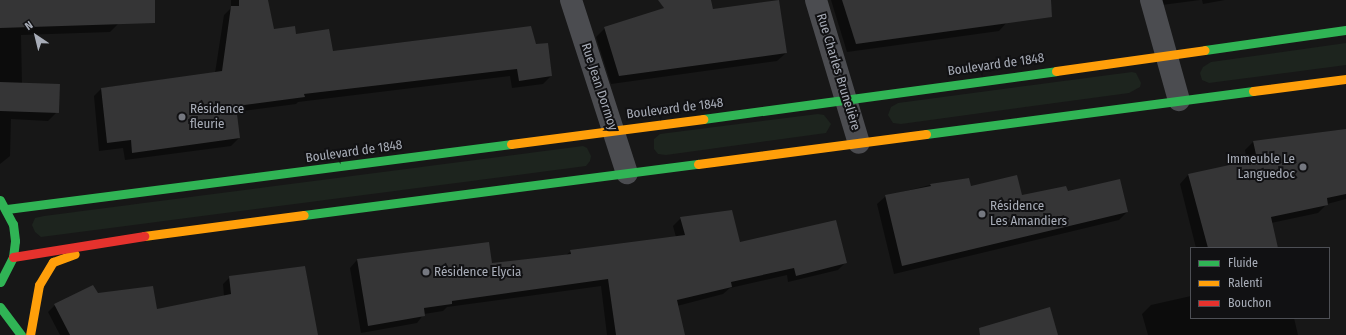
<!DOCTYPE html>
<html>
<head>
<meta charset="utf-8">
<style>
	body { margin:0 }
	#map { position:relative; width:1346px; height:335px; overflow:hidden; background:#171717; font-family:"Fira Sans Condensed",sans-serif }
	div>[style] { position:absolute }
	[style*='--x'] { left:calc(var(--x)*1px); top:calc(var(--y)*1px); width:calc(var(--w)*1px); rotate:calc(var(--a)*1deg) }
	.green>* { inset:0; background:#1d241e }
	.shadow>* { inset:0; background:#0007 }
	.building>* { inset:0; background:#353536; transform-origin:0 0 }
	.street>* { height:22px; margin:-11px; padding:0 11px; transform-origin:11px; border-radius:11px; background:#4b4c50 }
	.fast>* { height:9px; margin:-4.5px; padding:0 4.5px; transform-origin:4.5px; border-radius:4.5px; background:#30b455 }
	.slow>* { height:9px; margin:-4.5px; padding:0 4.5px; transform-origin:4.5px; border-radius:4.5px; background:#ff9f0a }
	.jam>* { height:9px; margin:-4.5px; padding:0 4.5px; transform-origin:4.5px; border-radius:4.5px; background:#e5322d }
	.dots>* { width:11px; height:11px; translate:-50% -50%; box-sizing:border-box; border:2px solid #111113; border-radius:50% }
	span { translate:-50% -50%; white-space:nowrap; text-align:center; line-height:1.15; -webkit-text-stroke:4px #111113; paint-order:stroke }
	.street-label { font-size:13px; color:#a8adb8 }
	.poi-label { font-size:13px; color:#a8adb8 }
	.left { translate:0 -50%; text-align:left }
	.right { translate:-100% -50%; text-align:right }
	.legend { position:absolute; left:1190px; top:247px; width:140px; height:72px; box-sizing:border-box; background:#111113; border:1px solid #4d4f55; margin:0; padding:5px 7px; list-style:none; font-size:12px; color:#a8adb8 }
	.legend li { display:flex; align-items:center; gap:8px; height:20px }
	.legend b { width:20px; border:1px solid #4d4f55 }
	.north { position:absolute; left:16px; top:16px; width:40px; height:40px; -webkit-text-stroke:3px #111113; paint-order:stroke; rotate:325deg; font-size:11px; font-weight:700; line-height:16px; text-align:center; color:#a8adb8 }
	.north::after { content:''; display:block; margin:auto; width:14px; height:18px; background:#a8adb8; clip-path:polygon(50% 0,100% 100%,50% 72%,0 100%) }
</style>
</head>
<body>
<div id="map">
	<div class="green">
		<i style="clip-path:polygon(1346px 43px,1346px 65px,1209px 83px,1202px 80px,1200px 73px,1203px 67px,1211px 62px)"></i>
		<i style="clip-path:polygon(1132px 72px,1136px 73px,1141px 83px,1140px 87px,1129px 93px,901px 124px,893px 123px,888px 115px,891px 107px,898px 103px)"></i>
		<i style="clip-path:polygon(818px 114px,824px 115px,831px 124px,826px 133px,666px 155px,658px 154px,654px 149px,654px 139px,660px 134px)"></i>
		<i style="clip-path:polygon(583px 146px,587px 148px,591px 156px,590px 161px,586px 166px,41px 237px,35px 232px,32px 225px,35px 218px,44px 216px)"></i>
	</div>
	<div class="shadow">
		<i style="clip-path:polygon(0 0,118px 0,118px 24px,110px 32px,21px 35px,22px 84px,56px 113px,48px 121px,11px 119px,10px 156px,0 164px)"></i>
		<i style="clip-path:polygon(231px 0,267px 0,273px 30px,295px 35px,332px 52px,535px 46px,551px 76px,543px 84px,512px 88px,510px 76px,298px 102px,296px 104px,236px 112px,239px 138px,231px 146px,125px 160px,123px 148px,99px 151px,94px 96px,102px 88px,215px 73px,224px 15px,231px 8px)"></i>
		<i style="clip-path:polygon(692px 0,709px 0,712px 10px,786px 53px,777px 61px,611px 84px,596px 37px,605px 28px)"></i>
		<i style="clip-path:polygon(831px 0,1027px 0,999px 31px,847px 52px)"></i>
		<i style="clip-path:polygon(1161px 0,1200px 0,1162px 5px)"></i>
		<i style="clip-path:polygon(1202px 0,1225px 0,1203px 4px)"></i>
		<i style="clip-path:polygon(1346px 130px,1346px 199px,1327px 204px,1318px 213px,1271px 223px,1277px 248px,1196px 248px,1180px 184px,1188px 175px,1247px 162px,1245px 150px,1253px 142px)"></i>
		<i style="clip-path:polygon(969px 180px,970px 187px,1022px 197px,1067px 193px,1127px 212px,1119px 220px,894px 274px,877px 204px,886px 196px,930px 185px)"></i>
		<i style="clip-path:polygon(681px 218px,739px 244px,846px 262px,838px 270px,788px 282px,787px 275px,730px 288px,723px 294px,677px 306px,684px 335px,607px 335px,601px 286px,447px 307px,443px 311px,424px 314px,417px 323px,361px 333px,350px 268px,357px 260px,491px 264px,565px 256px,571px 251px,676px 237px,673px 226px)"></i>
		<i style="clip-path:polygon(230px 277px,317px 335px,60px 335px,48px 312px,55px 305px,97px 294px,156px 310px,224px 296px,223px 284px)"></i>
		<i style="clip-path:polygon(1191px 296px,1191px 318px,1294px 318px,1298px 335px,1148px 335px,1142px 314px,1151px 305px)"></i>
	</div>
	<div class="building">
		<i style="clip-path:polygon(0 0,155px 0,155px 23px,0 28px)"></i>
		<i style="clip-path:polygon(239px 0,268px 0,274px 29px,295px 26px,296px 34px,329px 29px,333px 51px,531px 26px,536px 44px,548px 43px,552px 76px,519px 81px,517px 69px,304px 94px,305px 97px,236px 106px,240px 138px,132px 153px,131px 140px,107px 143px,101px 88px,222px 71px,231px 6px,239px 6px)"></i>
		<i style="clip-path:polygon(658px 0,711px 0,713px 9px,779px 0,787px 53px,619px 76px,604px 27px,664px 8px)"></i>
		<i style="clip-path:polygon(842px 0,1051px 0,1052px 17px,856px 44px)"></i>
		<i style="left:0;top:82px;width:60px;height:29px;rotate:2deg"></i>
		<i style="clip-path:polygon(1346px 129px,1346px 194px,1327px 198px,1328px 205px,1271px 217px,1278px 248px,1208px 248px,1188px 174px,1257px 159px,1253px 141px)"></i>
		<i style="clip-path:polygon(1017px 175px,1022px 195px,1066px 186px,1068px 191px,1120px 179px,1128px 212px,902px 266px,885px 195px,931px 186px,930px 184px,969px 178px,971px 186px)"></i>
		<i style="clip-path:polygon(732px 210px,740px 242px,836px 220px,847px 263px,796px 276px,794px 268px,731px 282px,732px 287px,677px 300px,685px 335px,616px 335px,608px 279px,452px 301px,452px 304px,424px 308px,425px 316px,368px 326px,357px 259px,489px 242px,492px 263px,571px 254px,570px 250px,685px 235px,680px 217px)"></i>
		<i style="clip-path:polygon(305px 266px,318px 335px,70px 335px,54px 304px,93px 285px,98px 293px,153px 286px,157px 309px,231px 294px,229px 276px)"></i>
		<i style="clip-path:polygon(1050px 307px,1058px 335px,980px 335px,979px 328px)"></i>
	</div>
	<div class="street">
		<i style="--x:571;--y:0;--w:182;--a:72.1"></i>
		<i style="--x:816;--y:0;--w:149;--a:73.3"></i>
		<i style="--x:1151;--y:0;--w:104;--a:74.4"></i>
	</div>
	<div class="fast">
		<i style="--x:1205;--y:50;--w:142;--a:-8.1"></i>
		<i style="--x:703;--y:119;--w:356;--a:-7.7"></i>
		<i style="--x:926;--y:134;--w:330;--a:-7.5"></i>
		<i style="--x:0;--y:200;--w:27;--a:62"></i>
		<i style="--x:13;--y:224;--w:17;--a:83"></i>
		<i style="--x:15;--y:241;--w:16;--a:97"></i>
		<i style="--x:13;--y:257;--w:28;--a:117"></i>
		<i style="--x:7;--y:209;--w:508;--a:-7.35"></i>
		<i style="--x:304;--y:215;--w:397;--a:-7.4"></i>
		<i style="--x:0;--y:307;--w:35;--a:53"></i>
	</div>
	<div class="slow">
		<i style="--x:1056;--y:71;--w:150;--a:-8"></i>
		<i style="--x:1253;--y:91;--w:94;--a:-7.4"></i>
		<i style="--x:511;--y:144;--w:194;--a:-7.4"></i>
		<i style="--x:698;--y:164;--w:230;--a:-7.5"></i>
		<i style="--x:144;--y:236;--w:161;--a:-7.5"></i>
		<i style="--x:30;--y:335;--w:51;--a:-79.8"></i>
		<i style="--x:39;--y:285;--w:27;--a:-59"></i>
		<i style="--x:53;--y:262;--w:23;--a:-20"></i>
	</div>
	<div class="jam">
		<i style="--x:13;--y:257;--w:133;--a:-9.1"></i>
	</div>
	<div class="dots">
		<i style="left:182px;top:117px;background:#757880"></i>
		<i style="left:1303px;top:167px;background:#757880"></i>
		<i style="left:982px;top:214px;background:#757880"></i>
		<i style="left:426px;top:272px;background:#757880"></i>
	</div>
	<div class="street-label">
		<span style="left:996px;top:65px;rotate:-8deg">Boulevard de 1848</span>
		<span style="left:838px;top:72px;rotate:73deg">Rue Charles Brunelière</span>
		<span style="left:599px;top:87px;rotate:72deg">Rue Jean Dormoy</span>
		<span style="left:675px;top:109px;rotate:-7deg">Boulevard de 1848</span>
		<span style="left:354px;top:152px;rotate:-8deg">Boulevard de 1848</span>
	</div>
	<div class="poi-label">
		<span class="left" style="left:190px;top:117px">Résidence<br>fleurie</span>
		<span class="right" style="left:1295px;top:167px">Immeuble Le<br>Languedoc</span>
		<span class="left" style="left:990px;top:214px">Résidence<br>Les Amandiers</span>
		<span class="left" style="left:434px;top:272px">Résidence Elycia</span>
	</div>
	<ul class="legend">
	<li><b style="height:5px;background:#30b455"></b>Fluide</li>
	<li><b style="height:5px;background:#ff9f0a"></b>Ralenti</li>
	<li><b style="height:5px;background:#e5322d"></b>Bouchon</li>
	</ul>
	<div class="north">N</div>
</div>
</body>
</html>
